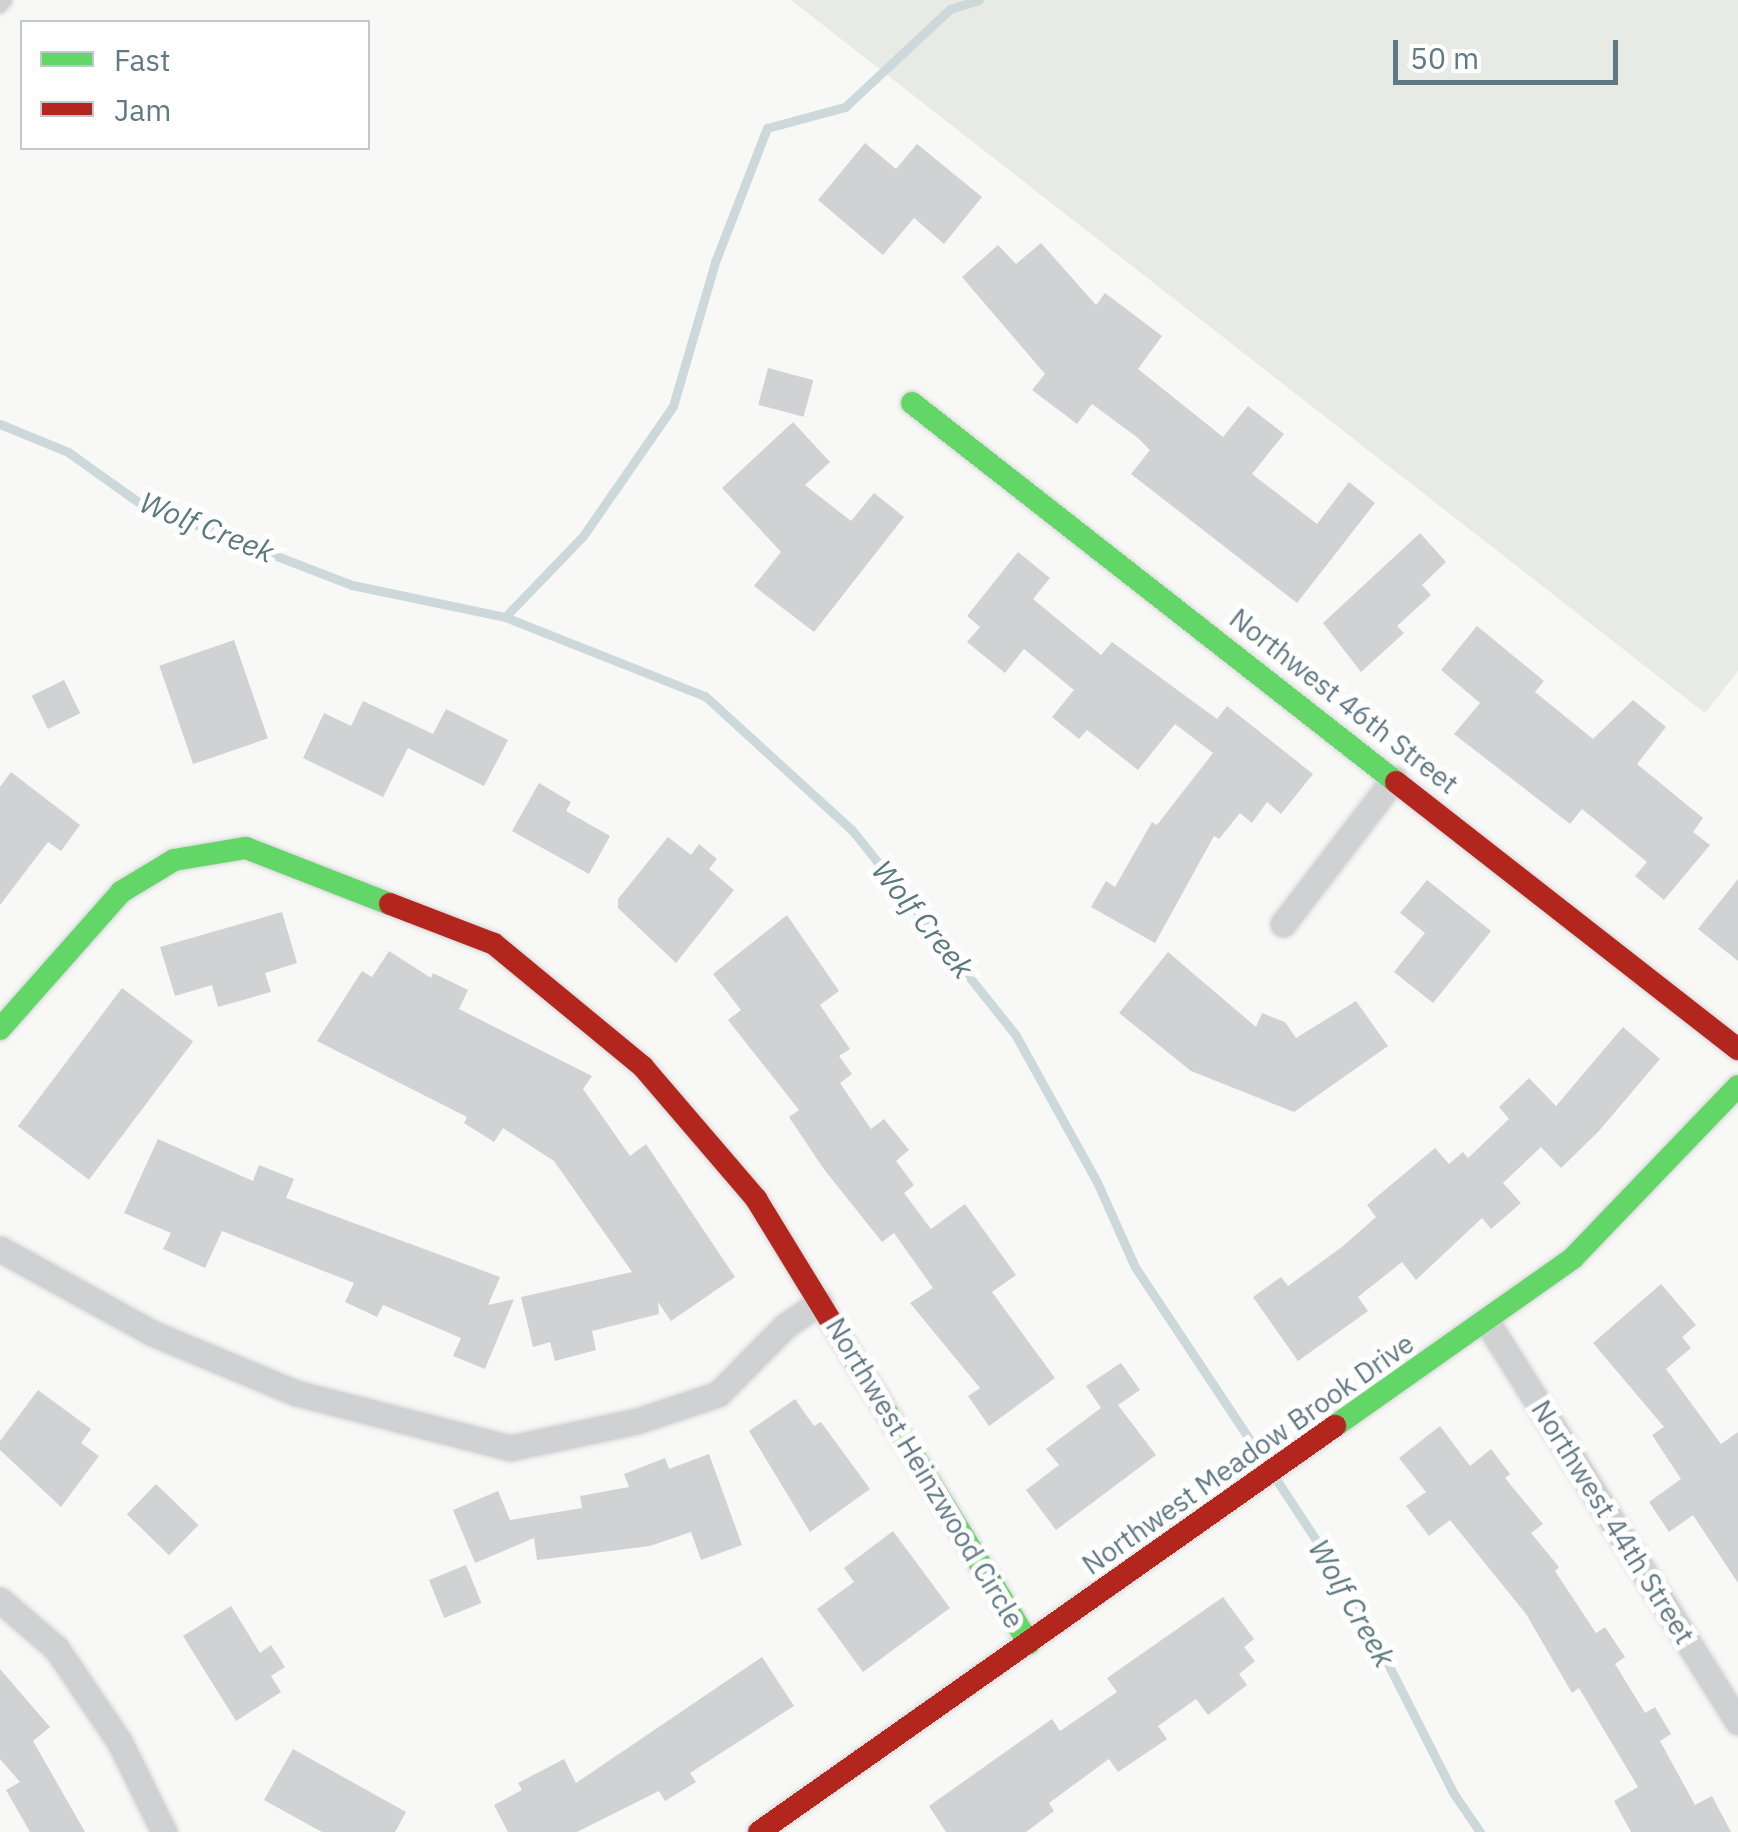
<!DOCTYPE html>
<html>
<head>
<meta charset="utf-8">
<style>
	body { margin:0 }
	#map { position:relative; width:1738px; height:1832px; overflow:hidden; background:#f8f8f7; font-family:"IBM Plex Sans",sans-serif }
	div>[style] { position:absolute }
	[style*='--x'] { left:calc(var(--x)*1px); top:calc(var(--y)*1px); width:calc(var(--w)*1px); rotate:calc(var(--a)*1deg) }
	.green>* { inset:0; background:#e8ebe5 }
	.stream>* { height:9px; margin:-4.5px; padding:0 4.5px; transform-origin:4.5px; border-radius:4.5px; background:#cdd8da }
	.building>* { inset:0; background:#d0d2d3; transform-origin:0 0 }
	.roads { filter:drop-shadow(0 0 2px #d5d6d6) drop-shadow(0 0 2px #d5d6d6) }
	.lane>* { height:12px; margin:-6px; padding:0 6px; transform-origin:6px; border-radius:6px; background:#d0d1d2 }
	.street>* { height:25px; margin:-12.5px; padding:0 12.5px; transform-origin:12.5px; border-radius:12.5px; background:#d0d1d2 }
	.fast>* { height:22px; margin:-11px; padding:0 11px; transform-origin:11px; border-radius:11px; background:#63d668 }
	.jam>* { height:22px; margin:-11px; padding:0 11px; transform-origin:11px; border-radius:11px; background:#b3261e }
	span { translate:-50% -50%; white-space:nowrap; text-align:center; line-height:1.15; -webkit-text-stroke:10px #fff; paint-order:stroke }
	.street-label { font-size:28px; color:#617984 }
	.water-label { font-size:30px; color:#5b787e; font-style:italic }
	.legend { position:absolute; left:20px; top:20px; width:350px; height:130px; box-sizing:border-box; background:#fff; border:2px solid #c0c9ce; margin:0; padding:12px 18px; list-style:none; font-size:30px; color:#617984 }
	.legend li { display:flex; align-items:center; gap:20px; height:50px }
	.legend b { width:50px; border:2px solid #c0c9ce }
	.scale { position:absolute; left:1393px; top:40px; width:225px; height:45px; box-sizing:border-box; border:5px solid #617984; border-top:0; padding-left:12px; font-size:30px; line-height:35px; white-space:nowrap; color:#617984; -webkit-text-stroke:8px #fff; paint-order:stroke }
</style>
</head>
<body>
<div id="map">
	<div class="green">
		<i style="clip-path:polygon(791px 0,1738px 0,1738px 671px,1705px 713px)"></i>
	</div>
	<div class="stream">
		<i style="--x:0;--y:424;--w:74;--a:22.4"></i>
		<i style="--x:68;--y:452;--w:90;--a:35.5"></i>
		<i style="--x:141;--y:504;--w:226;--a:21"></i>
		<i style="--x:352;--y:585;--w:156;--a:11.8"></i>
		<i style="--x:505;--y:617;--w:215;--a:21.6"></i>
		<i style="--x:705;--y:696;--w:199;--a:42.4"></i>
		<i style="--x:852;--y:830;--w:261;--a:51.4"></i>
		<i style="--x:1015;--y:1034;--w:169;--a:61"></i>
		<i style="--x:1097;--y:1182;--w:93;--a:65.9"></i>
		<i style="--x:1135;--y:1267;--w:235;--a:56.4"></i>
		<i style="--x:505;--y:617;--w:112;--a:-46.1"></i>
		<i style="--x:583;--y:536;--w:158;--a:-55.3"></i>
		<i style="--x:673;--y:406;--w:150;--a:-73.7"></i>
		<i style="--x:715;--y:262;--w:144;--a:-68.8"></i>
		<i style="--x:767;--y:128;--w:81;--a:-15.1"></i>
		<i style="--x:845;--y:107;--w:144;--a:-43"></i>
		<i style="--x:950;--y:9;--w:30;--a:-17"></i>
		<i style="--x:1274;--y:1476;--w:149;--a:56.7"></i>
		<i style="--x:1356;--y:1601;--w:216;--a:63.1"></i>
		<i style="--x:1454;--y:1794;--w:46;--a:55.6"></i>
	</div>
	<div class="building">
		<i style="clip-path:polygon(865px 143px,896px 169px,917px 144px,982px 197px,944px 244px,914px 218px,883px 255px,818px 200px)"></i>
		<i style="clip-path:polygon(1041px 243px,1096px 305px,1105px 293px,1162px 336px,1138px 369px,1223px 437px,1248px 406px,1284px 434px,1252px 474px,1317px 524px,1349px 482px,1375px 503px,1297px 603px,1131px 474px,1150px 450px,1138px 438px,1092px 404px,1077px 424px,1032px 390px,1045px 374px,962px 277px,998px 245px,1016px 264px)"></i>
		<i style="left:768px;top:368px;width:47px;height:38px;rotate:15deg"></i>
		<i style="clip-path:polygon(793px 422px,830px 462px,805px 485px,851px 521px,874px 493px,904px 517px,814px 632px,754px 586px,781px 552px,722px 488px)"></i>
		<i style="clip-path:polygon(1420px 533px,1446px 562px,1422px 585px,1431px 595px,1397px 626px,1404px 633px,1361px 672px,1323px 623px)"></i>
		<i style="clip-path:polygon(1018px 552px,1050px 578px,1033px 599px,1101px 655px,1112px 642px,1217px 719px,1227px 706px,1313px 774px,1281px 814px,1267px 802px,1252px 823px,1240px 813px,1219px 839px,1214px 836px,1155px 943px,1091px 907px,1106px 881px,1115px 887px,1152px 822px,1157px 825px,1213px 753px,1175px 724px,1138px 770px,1087px 730px,1079px 739px,1052px 717px,1074px 690px,1024px 649px,1005px 673px,967px 642px,980px 627px,967px 616px)"></i>
		<i style="clip-path:polygon(1477px 626px,1544px 681px,1535px 692px,1593px 739px,1633px 700px,1666px 727px,1637px 764px,1703px 818px,1693px 832px,1710px 845px,1664px 900px,1635px 876px,1647px 862px,1582px 809px,1570px 824px,1454px 734px,1480px 703px,1441px 670px)"></i>
		<i style="left:234px;top:640px;width:104px;height:79px;rotate:71deg"></i>
		<i style="left:64px;top:680px;width:37px;height:36px;rotate:64deg"></i>
		<i style="clip-path:polygon(363px 701px,433px 734px,446px 709px,508px 740px,484px 786px,408px 748px,383px 797px,303px 758px,324px 713px,351px 726px)"></i>
		<i style="clip-path:polygon(11px 772px,80px 825px,61px 851px,48px 842px,0 905px,0 787px)"></i>
		<i style="clip-path:polygon(539px 783px,571px 802px,566px 811px,610px 836px,589px 874px,512px 831px)"></i>
		<i style="clip-path:polygon(668px 837px,691px 855px,699px 844px,717px 859px,709px 869px,734px 890px,676px 963px,618px 908px,618px 899px)"></i>
		<i style="clip-path:polygon(1738px 879px,1738px 961px,1698px 929px)"></i>
		<i style="clip-path:polygon(1427px 880px,1491px 931px,1433px 1003px,1394px 972px,1425px 933px,1400px 913px)"></i>
		<i style="clip-path:polygon(282px 912px,297px 963px,265px 973px,271px 992px,218px 1007px,212px 985px,175px 996px,160px 947px)"></i>
		<i style="clip-path:polygon(787px 915px,839px 991px,820px 1005px,850px 1049px,839px 1056px,852px 1074px,840px 1083px,871px 1129px,884px 1119px,909px 1150px,896px 1161px,914px 1185px,904px 1193px,931px 1229px,965px 1204px,1016px 1275px,992px 1292px,1055px 1378px,989px 1426px,968px 1396px,980px 1388px,910px 1303px,933px 1288px,894px 1233px,882px 1242px,823px 1168px,789px 1117px,799px 1110px,728px 1020px,741px 1010px,713px 974px)"></i>
		<i style="clip-path:polygon(389px 951px,431px 978px,433px 973px,468px 990px,459px 1009px,592px 1076px,583px 1089px,630px 1156px,646px 1144px,735px 1277px,671px 1321px,658px 1302px,659px 1314px,592px 1331px,596px 1350px,555px 1361px,550px 1342px,533px 1347px,521px 1297px,632px 1272px,554px 1161px,503px 1128px,494px 1142px,464px 1123px,467px 1117px,317px 1041px,362px 971px,372px 977px)"></i>
		<i style="clip-path:polygon(1168px 952px,1256px 1027px,1262px 1013px,1285px 1022px,1296px 1038px,1356px 1001px,1388px 1046px,1294px 1112px,1191px 1071px,1119px 1013px)"></i>
		<i style="left:122px;top:988px;width:89px;height:173px;rotate:37deg"></i>
		<i style="clip-path:polygon(1623px 1027px,1660px 1059px,1598px 1132px,1561px 1168px,1541px 1147px,1503px 1183px,1521px 1203px,1491px 1229px,1482px 1218px,1416px 1280px,1402px 1262px,1358px 1297px,1368px 1311px,1298px 1361px,1253px 1297px,1281px 1277px,1288px 1286px,1342px 1247px,1376px 1217px,1367px 1205px,1435px 1148px,1449px 1164px,1463px 1152px,1468px 1158px,1509px 1119px,1499px 1107px,1529px 1078px,1556px 1106px)"></i>
		<i style="clip-path:polygon(158px 1139px,253px 1181px,259px 1165px,294px 1179px,286px 1198px,500px 1277px,488px 1305px,514px 1299px,485px 1369px,453px 1356px,461px 1338px,383px 1305px,377px 1317px,345px 1302px,354px 1283px,222px 1231px,205px 1268px,163px 1249px,171px 1233px,124px 1213px)"></i>
		<i style="clip-path:polygon(1661px 1284px,1696px 1325px,1682px 1337px,1691px 1348px,1666px 1369px,1721px 1444px,1738px 1432px,1738px 1583px,1693px 1515px,1669px 1532px,1649px 1502px,1681px 1479px,1652px 1435px,1664px 1427px,1593px 1343px)"></i>
		<i style="clip-path:polygon(1121px 1363px,1140px 1390px,1118px 1405px,1156px 1455px,1056px 1530px,1026px 1490px,1059px 1465px,1046px 1449px,1101px 1408px,1086px 1386px)"></i>
		<i style="clip-path:polygon(38px 1390px,91px 1429px,81px 1443px,99px 1456px,61px 1507px,0 1450px,0 1441px)"></i>
		<i style="clip-path:polygon(795px 1399px,814px 1426px,821px 1422px,870px 1489px,810px 1532px,749px 1431px)"></i>
		<i style="clip-path:polygon(1440px 1426px,1470px 1466px,1491px 1449px,1510px 1474px,1505px 1478px,1543px 1524px,1531px 1533px,1559px 1567px,1555px 1571px,1596px 1633px,1605px 1627px,1625px 1657px,1615px 1664px,1645px 1713px,1655px 1707px,1671px 1734px,1660px 1741px,1695px 1805px,1712px 1796px,1731px 1832px,1631px 1832px,1614px 1801px,1638px 1787px,1579px 1688px,1572px 1693px,1526px 1614px,1450px 1520px,1429px 1536px,1406px 1506px,1426px 1492px,1399px 1458px)"></i>
		<i style="clip-path:polygon(709px 1454px,742px 1545px,701px 1560px,691px 1532px,650px 1546px,537px 1560px,534px 1538px,475px 1563px,453px 1510px,498px 1491px,510px 1520px,582px 1508px,580px 1496px,629px 1487px,624px 1474px,665px 1458px,669px 1469px)"></i>
		<i style="left:156px;top:1484px;width:59px;height:42px;rotate:44deg"></i>
		<i style="clip-path:polygon(893px 1531px,950px 1608px,863px 1672px,817px 1609px,854px 1582px,844px 1568px)"></i>
		<i style="left:466px;top:1565px;width:41px;height:40px;rotate:68deg"></i>
		<i style="clip-path:polygon(1223px 1597px,1254px 1639px,1244px 1647px,1255px 1661px,1239px 1674px,1247px 1685px,1208px 1715px,1196px 1699px,1158px 1726px,1167px 1739px,1118px 1772px,1109px 1759px,1049px 1803px,1054px 1811px,1026px 1832px,946px 1832px,929px 1806px,1052px 1719px,1060px 1731px,1117px 1692px,1107px 1678px)"></i>
		<i style="clip-path:polygon(231px 1606px,260px 1653px,271px 1645px,285px 1667px,271px 1676px,281px 1692px,236px 1721px,183px 1636px)"></i>
		<i style="clip-path:polygon(762px 1657px,794px 1706px,690px 1773px,696px 1782px,665px 1801px,659px 1791px,577px 1832px,508px 1832px,494px 1805px,522px 1790px,518px 1783px,564px 1759px,576px 1783px)"></i>
		<i style="clip-path:polygon(0 1669px,50px 1727px,33px 1741px,85px 1832px,30px 1832px,6px 1790px,20px 1782px,0 1759px)"></i>
		<i style="clip-path:polygon(293px 1749px,406px 1812px,395px 1832px,322px 1832px,264px 1800px)"></i>
	</div>
	<div class="roads">
		<div class="lane">
			<i style="--x:0;--y:7;--w:9;--a:-49"></i>
		</div>
		<div class="street">
			<i style="--x:1283;--y:924;--w:183;--a:-52.6"></i>
			<i style="--x:0;--y:1249;--w:174;--a:28.9"></i>
			<i style="--x:152;--y:1333;--w:156;--a:22.6"></i>
			<i style="--x:296;--y:1393;--w:221;--a:14.4"></i>
			<i style="--x:510;--y:1448;--w:130;--a:-12"></i>
			<i style="--x:637;--y:1421;--w:85;--a:-18.4"></i>
			<i style="--x:718;--y:1394;--w:95;--a:-45.4"></i>
			<i style="--x:785;--y:1326;--w:42;--a:-34.4"></i>
			<i style="--x:1487;--y:1322;--w:472;--a:57.9"></i>
			<i style="--x:0;--y:1600;--w:74;--a:40.6"></i>
			<i style="--x:56;--y:1648;--w:112;--a:55.9"></i>
			<i style="--x:119;--y:1741;--w:102;--a:63.7"></i>
		</div>
		<div class="fast">
			<i style="--x:912;--y:403;--w:615;--a:38.06"></i>
			<i style="--x:0;--y:1029;--w:183;--a:-48.5"></i>
			<i style="--x:121;--y:892;--w:62;--a:-31.1"></i>
			<i style="--x:174;--y:860;--w:73;--a:-9.5"></i>
			<i style="--x:246;--y:848;--w:155;--a:21.3"></i>
			<i style="--x:854;--y:1359;--w:334;--a:58.4"></i>
			<i style="--x:1335;--y:1426;--w:291;--a:-35.2"></i>
			<i style="--x:1573;--y:1258;--w:238;--a:-46.2"></i>
		</div>
		<div class="jam">
			<i style="--x:1396;--y:782;--w:434;--a:38"></i>
			<i style="--x:390;--y:904;--w:111;--a:21"></i>
			<i style="--x:494;--y:944;--w:193;--a:39.5"></i>
			<i style="--x:643;--y:1067;--w:174;--a:49.4"></i>
			<i style="--x:756;--y:1199;--w:188;--a:58.5"></i>
			<i style="--x:759;--y:1832;--w:705;--a:-35.18"></i>
		</div>
	</div>
	<div class="street-label">
		<span style="left:1344px;top:701px;rotate:38deg">Northwest 46th Street</span>
		<span style="left:1248px;top:1454px;rotate:-35deg">Northwest Meadow Brook Drive</span>
		<span style="left:925px;top:1473px;rotate:59deg">Northwest Heinzwood Circle</span>
		<span style="left:1613px;top:1522px;rotate:58deg">Northwest 44th Street</span>
	</div>
	<div class="water-label">
		<span style="left:207px;top:527px;rotate:22deg">Wolf Creek</span>
		<span style="left:923px;top:919px;rotate:51deg">Wolf Creek</span>
		<span style="left:1352px;top:1603px;rotate:60deg">Wolf Creek</span>
	</div>
	<ul class="legend">
	<li><b style="height:12px;background:#63d668"></b>Fast</li>
	<li><b style="height:12px;background:#b3261e"></b>Jam</li>
	</ul>
	<div class="scale">50 m</div>
</div>
</body>
</html>
